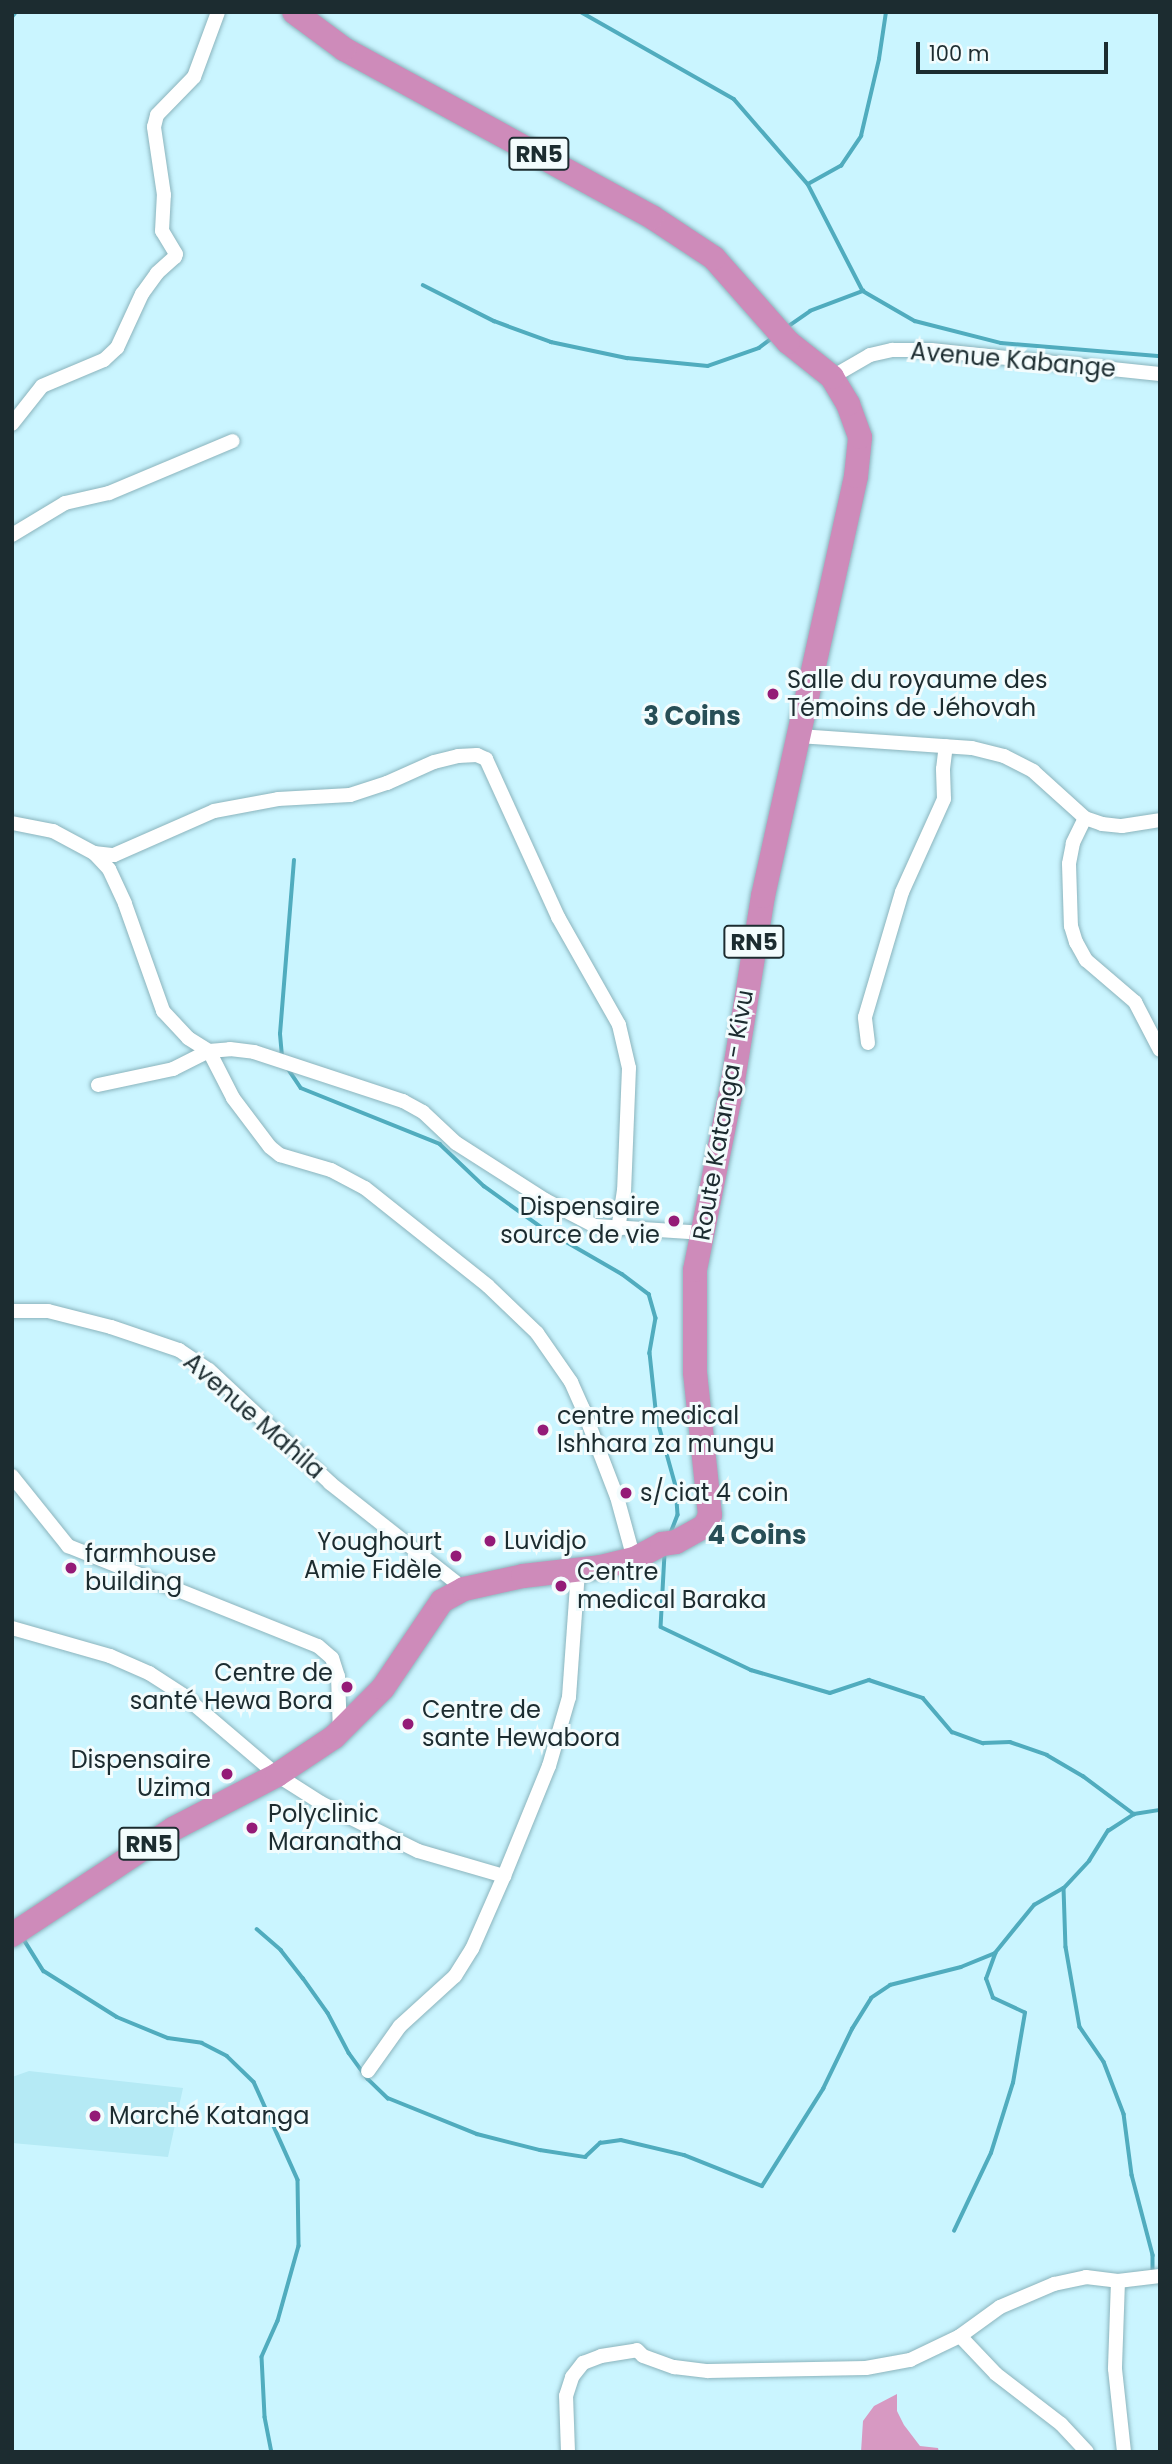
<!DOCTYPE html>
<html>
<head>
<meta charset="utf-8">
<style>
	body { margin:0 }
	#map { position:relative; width:1172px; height:2464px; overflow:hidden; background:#caf5ff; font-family:Poppins,sans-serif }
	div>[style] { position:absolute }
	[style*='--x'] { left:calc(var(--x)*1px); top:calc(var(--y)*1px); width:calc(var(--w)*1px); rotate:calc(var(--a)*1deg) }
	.built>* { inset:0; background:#b5eaf5 }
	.forest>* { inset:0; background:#d799c2 }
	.stream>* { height:3.5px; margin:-1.75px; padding:0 1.75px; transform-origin:1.75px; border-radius:1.75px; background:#50acbe }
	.roads { filter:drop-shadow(0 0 2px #8bb4bd) drop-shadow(0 0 2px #8bb4bd) }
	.minor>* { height:14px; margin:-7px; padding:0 7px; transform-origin:7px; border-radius:7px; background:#fff }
	.trunk>* { height:24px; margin:-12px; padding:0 12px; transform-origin:12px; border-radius:12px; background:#ce8bba }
	.dots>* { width:19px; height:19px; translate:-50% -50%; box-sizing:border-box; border:4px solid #f3fcfd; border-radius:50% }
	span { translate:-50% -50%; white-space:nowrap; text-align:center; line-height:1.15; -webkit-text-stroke:6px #f3fcfd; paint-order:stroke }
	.shield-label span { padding:2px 5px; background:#f3fcfd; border:2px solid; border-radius:5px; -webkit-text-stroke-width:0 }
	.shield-label { font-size:23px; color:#1c2c30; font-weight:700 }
	.street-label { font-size:24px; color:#1c2c30 }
	.poi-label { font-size:24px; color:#1c2c30 }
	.left { translate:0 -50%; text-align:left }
	.right { translate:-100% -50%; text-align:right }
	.neighbourhood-label { font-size:26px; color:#274e56; font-weight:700 }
	.frame { position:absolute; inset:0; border:14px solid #1c2c30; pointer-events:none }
	.scale { position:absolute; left:916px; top:42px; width:192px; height:32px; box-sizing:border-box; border:4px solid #1c2c30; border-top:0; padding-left:9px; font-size:21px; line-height:24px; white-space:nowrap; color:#1c2c30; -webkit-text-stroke:5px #f3fcfd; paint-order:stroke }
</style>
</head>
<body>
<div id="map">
	<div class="built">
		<i style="clip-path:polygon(29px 2071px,183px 2088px,168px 2157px,12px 2143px,12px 2077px)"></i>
	</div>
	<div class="forest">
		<i style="clip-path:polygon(897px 2394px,897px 2411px,904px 2425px,920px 2446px,938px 2448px,939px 2452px,861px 2452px,863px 2421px,874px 2406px)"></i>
	</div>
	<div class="stream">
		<i style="--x:581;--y:12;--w:176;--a:29.6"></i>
		<i style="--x:734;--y:99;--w:113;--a:49"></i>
		<i style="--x:808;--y:184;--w:120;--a:62.8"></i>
		<i style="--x:863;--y:291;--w:60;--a:30"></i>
		<i style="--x:915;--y:321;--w:89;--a:14.3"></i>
		<i style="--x:1001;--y:343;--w:160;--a:4.7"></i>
		<i style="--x:12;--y:17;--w:6;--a:-51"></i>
		<i style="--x:808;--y:184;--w:38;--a:-29"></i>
		<i style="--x:841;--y:166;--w:36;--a:-56"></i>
		<i style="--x:861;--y:136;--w:79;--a:-76.8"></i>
		<i style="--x:879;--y:59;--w:48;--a:-81.5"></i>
		<i style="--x:423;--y:285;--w:80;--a:26.9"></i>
		<i style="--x:494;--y:321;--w:61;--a:20.2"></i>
		<i style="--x:551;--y:342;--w:78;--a:11.9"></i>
		<i style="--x:627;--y:358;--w:81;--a:5.6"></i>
		<i style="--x:708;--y:366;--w:54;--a:-19.4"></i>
		<i style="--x:759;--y:348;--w:15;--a:-37"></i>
		<i style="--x:786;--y:328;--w:29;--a:-35"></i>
		<i style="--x:810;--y:311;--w:57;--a:-20.7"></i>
		<i style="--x:282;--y:1057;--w:23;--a:-95"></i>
		<i style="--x:280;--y:1034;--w:174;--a:-85.4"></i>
		<i style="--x:287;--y:1067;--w:25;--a:56"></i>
		<i style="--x:301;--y:1088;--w:150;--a:21.9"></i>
		<i style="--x:440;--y:1144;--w:61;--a:43.7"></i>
		<i style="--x:484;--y:1186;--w:74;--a:35.6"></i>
		<i style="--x:544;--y:1229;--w:90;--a:30"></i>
		<i style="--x:622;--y:1274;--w:34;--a:37"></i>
		<i style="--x:649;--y:1294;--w:25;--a:74"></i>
		<i style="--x:656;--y:1318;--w:36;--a:100"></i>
		<i style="--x:650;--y:1353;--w:65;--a:83.9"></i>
		<i style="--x:657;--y:1418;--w:71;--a:74.4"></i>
		<i style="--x:676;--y:1486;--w:29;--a:86"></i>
		<i style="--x:678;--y:1515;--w:19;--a:111"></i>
		<i style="--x:665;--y:1554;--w:73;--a:93.1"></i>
		<i style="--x:661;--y:1627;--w:100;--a:25.5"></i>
		<i style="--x:751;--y:1670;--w:82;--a:16.2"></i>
		<i style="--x:830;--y:1693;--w:41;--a:-18.4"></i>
		<i style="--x:869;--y:1680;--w:57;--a:18.4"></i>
		<i style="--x:923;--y:1698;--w:45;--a:49.5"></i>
		<i style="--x:952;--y:1732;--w:33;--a:20"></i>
		<i style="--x:983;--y:1743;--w:27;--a:-2"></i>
		<i style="--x:1010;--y:1742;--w:39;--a:19"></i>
		<i style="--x:1047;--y:1755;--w:42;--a:30.3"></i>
		<i style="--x:1083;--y:1776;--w:64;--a:36.7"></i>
		<i style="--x:1064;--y:1888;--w:59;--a:88.1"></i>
		<i style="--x:1066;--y:1947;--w:81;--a:80.1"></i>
		<i style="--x:1080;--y:2027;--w:42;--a:55.6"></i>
		<i style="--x:1104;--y:2062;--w:56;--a:69"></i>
		<i style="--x:1124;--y:2114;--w:62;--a:82.5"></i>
		<i style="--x:1132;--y:2175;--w:83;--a:75.3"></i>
		<i style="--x:1153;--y:2255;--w:17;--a:90"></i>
		<i style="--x:257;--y:1929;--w:32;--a:41"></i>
		<i style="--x:281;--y:1950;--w:36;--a:52"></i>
		<i style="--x:303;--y:1978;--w:43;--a:54.5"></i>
		<i style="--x:328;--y:2013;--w:45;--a:62.3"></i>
		<i style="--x:349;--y:2053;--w:32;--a:54"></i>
		<i style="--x:368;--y:2079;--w:28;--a:44"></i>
		<i style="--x:388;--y:2098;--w:96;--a:22"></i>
		<i style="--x:477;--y:2134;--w:65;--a:14.3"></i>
		<i style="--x:540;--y:2150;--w:46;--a:8.8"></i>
		<i style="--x:585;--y:2157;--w:21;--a:-43"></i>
		<i style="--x:600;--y:2143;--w:21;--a:-8"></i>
		<i style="--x:621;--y:2140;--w:65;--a:13.4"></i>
		<i style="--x:684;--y:2155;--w:84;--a:21.7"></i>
		<i style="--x:762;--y:2186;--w:115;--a:-57.8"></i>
		<i style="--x:823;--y:2089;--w:67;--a:-64.2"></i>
		<i style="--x:852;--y:2029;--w:36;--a:-58"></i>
		<i style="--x:871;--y:1998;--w:23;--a:-34"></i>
		<i style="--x:890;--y:1985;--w:73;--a:-14.2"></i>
		<i style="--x:961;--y:1967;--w:37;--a:-22"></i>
		<i style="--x:995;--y:1953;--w:62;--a:-50.9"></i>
		<i style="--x:1034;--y:1905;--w:34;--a:-30"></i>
		<i style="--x:1064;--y:1888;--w:37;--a:-47"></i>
		<i style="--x:1089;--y:1861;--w:36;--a:-58"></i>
		<i style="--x:1108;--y:1831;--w:31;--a:-33"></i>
		<i style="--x:1134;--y:1814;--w:26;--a:-9"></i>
		<i style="--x:23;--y:1938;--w:39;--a:58"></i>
		<i style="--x:44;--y:1971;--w:86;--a:32.2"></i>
		<i style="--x:117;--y:2017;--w:55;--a:22.4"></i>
		<i style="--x:168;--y:2038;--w:34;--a:8"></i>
		<i style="--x:202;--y:2043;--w:28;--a:27"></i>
		<i style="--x:227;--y:2056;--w:37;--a:44"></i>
		<i style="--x:254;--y:2082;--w:107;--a:65.8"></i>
		<i style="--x:298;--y:2180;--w:66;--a:89.1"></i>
		<i style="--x:299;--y:2246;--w:78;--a:105.6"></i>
		<i style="--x:278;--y:2321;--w:39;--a:114"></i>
		<i style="--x:262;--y:2357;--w:60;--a:87.1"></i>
		<i style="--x:265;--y:2417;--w:36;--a:79"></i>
		<i style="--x:954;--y:2231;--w:86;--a:-64.6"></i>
		<i style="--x:991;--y:2153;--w:73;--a:-72.6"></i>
		<i style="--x:1013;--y:2083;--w:71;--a:-80.3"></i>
		<i style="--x:1025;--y:2013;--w:35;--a:-155"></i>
		<i style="--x:993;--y:1998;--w:20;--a:-110"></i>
		<i style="--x:986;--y:1979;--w:27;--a:-70"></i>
	</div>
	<div class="roads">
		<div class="minor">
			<i style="--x:832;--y:377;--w:44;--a:-30.1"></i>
			<i style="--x:870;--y:355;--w:23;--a:-13"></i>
			<i style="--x:892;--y:350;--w:39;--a:0"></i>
			<i style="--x:931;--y:350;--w:230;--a:6"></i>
			<i style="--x:12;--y:424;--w:48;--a:-51.7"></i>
			<i style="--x:42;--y:386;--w:67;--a:-22.8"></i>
			<i style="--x:104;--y:360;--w:18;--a:-43"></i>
			<i style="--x:117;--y:348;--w:60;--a:-65.2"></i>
			<i style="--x:142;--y:294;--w:26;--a:-54"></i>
			<i style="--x:157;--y:273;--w:24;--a:-42"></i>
			<i style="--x:175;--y:257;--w:3;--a:-72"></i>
			<i style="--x:176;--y:254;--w:27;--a:-121"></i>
			<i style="--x:162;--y:231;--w:36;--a:-87"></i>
			<i style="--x:164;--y:195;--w:69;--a:-98.4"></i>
			<i style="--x:154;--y:127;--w:12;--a:-76"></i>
			<i style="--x:157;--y:115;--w:53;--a:-45.8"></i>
			<i style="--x:194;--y:77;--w:69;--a:-69.7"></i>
			<i style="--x:12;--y:535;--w:62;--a:-31.1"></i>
			<i style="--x:65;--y:503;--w:45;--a:-12.8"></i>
			<i style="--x:109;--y:493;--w:134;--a:-22.8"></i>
			<i style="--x:799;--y:736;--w:173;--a:4"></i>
			<i style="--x:972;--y:748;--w:33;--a:14"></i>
			<i style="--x:1004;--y:756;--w:33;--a:27"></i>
			<i style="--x:1033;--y:771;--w:70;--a:42.1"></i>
			<i style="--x:1085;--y:818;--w:18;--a:19"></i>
			<i style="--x:1102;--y:824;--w:20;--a:6"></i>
			<i style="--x:1122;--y:826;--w:38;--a:-9"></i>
			<i style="--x:1085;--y:818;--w:28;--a:116"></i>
			<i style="--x:1073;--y:843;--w:21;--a:101"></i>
			<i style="--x:1069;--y:864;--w:62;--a:88.2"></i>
			<i style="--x:1071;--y:926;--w:17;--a:73"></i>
			<i style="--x:1076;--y:942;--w:21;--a:61"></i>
			<i style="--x:1086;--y:960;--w:65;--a:40.6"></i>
			<i style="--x:1135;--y:1002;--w:54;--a:62.5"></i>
			<i style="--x:12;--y:823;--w:42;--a:11"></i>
			<i style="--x:53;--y:831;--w:47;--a:28.2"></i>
			<i style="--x:94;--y:853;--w:20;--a:6"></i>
			<i style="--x:114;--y:855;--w:109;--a:-23.7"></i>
			<i style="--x:214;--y:811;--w:65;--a:-10.6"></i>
			<i style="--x:278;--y:799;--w:72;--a:-3.2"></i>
			<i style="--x:350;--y:795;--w:39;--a:-18"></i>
			<i style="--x:387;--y:783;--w:51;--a:-24.1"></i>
			<i style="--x:434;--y:762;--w:25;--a:-14"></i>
			<i style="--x:458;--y:756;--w:19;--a:-3"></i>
			<i style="--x:477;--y:755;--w:10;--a:24"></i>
			<i style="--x:486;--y:759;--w:174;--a:65.5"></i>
			<i style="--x:558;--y:917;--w:124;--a:60.5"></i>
			<i style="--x:619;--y:1025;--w:44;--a:76.9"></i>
			<i style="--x:629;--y:1068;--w:122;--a:92.3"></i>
			<i style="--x:624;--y:1190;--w:40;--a:98.5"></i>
			<i style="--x:94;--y:853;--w:22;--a:47"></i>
			<i style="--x:109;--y:869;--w:38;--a:65"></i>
			<i style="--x:125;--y:904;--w:114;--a:70.4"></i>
			<i style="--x:163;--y:1011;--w:37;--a:47"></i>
			<i style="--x:188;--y:1038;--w:25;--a:32"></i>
			<i style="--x:209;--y:1051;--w:53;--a:62.9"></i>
			<i style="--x:233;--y:1098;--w:61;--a:52.9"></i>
			<i style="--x:270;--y:1147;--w:13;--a:39"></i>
			<i style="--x:280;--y:1155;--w:53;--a:16.4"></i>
			<i style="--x:331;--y:1170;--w:38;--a:28"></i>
			<i style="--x:365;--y:1188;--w:157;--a:38.5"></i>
			<i style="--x:488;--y:1286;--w:68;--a:43.8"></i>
			<i style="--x:537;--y:1333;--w:60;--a:55.2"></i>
			<i style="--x:571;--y:1382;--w:30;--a:66"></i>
			<i style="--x:583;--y:1409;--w:94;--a:68.9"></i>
			<i style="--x:617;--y:1497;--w:64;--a:74.7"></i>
			<i style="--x:868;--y:1043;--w:26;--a:-97"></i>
			<i style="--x:865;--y:1017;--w:130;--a:-73.5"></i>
			<i style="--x:902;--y:892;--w:102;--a:-65.7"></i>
			<i style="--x:944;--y:799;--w:30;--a:-92"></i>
			<i style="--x:943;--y:769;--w:23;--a:-83"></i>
			<i style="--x:98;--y:1085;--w:77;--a:-12"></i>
			<i style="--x:173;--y:1069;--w:40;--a:-26.6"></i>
			<i style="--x:209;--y:1051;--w:21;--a:-5"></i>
			<i style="--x:230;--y:1049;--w:24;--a:7"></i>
			<i style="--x:254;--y:1052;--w:157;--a:18.2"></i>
			<i style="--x:403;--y:1101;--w:23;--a:29"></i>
			<i style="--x:423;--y:1112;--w:45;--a:43.2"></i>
			<i style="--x:456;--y:1143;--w:106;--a:32.6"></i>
			<i style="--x:545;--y:1200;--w:56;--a:27.5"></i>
			<i style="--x:595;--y:1226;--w:107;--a:3.7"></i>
			<i style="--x:12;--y:1311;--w:36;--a:0"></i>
			<i style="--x:48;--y:1311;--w:65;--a:14.3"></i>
			<i style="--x:111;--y:1327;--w:72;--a:18.7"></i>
			<i style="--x:179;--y:1350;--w:36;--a:34"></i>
			<i style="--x:209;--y:1370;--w:166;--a:43"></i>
			<i style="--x:330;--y:1483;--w:171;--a:38.3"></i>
			<i style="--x:12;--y:1476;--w:90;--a:51.3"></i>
			<i style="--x:68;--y:1546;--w:269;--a:21.8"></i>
			<i style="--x:318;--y:1646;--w:18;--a:41"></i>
			<i style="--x:332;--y:1658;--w:19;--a:72"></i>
			<i style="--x:338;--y:1676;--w:56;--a:88"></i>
			<i style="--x:12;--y:1628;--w:102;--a:15.9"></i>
			<i style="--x:110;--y:1656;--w:43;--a:23.6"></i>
			<i style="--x:149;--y:1673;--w:40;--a:32.9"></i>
			<i style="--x:183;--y:1695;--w:123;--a:40.4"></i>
			<i style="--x:277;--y:1775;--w:52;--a:32.5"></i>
			<i style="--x:321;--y:1803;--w:108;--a:26.3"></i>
			<i style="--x:418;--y:1851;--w:90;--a:16.2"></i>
			<i style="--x:368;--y:2071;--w:55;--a:-54.6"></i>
			<i style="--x:400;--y:2026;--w:74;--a:-42.3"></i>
			<i style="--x:455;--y:1976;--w:32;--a:-58"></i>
			<i style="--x:472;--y:1949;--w:80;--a:-66.3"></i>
			<i style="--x:504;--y:1876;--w:119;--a:-67.8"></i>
			<i style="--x:549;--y:1766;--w:72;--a:-73.8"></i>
			<i style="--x:569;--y:1697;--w:127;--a:-85.9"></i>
			<i style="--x:1118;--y:2281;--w:88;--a:92"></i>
			<i style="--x:1115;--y:2369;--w:83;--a:83.8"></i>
			<i style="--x:960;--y:2336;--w:52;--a:46.5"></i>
			<i style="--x:996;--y:2374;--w:82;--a:37.6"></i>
			<i style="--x:1061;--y:2424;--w:38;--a:47"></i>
			<i style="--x:568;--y:2452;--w:56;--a:-92"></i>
			<i style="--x:566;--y:2396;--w:20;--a:-72"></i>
			<i style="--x:572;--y:2377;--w:18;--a:-52"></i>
			<i style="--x:583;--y:2363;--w:19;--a:-21"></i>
			<i style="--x:601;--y:2356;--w:36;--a:-9"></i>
			<i style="--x:637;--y:2350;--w:8;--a:45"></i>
			<i style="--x:643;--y:2356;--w:33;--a:20"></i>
			<i style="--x:674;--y:2367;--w:34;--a:7"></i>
			<i style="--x:708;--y:2371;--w:158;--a:-1.1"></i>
			<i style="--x:866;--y:2368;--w:45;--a:-10.3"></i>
			<i style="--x:910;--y:2360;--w:55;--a:-25.6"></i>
			<i style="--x:960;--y:2336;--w:49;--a:-35.9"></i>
			<i style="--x:1000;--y:2307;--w:59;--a:-23.1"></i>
			<i style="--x:1054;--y:2284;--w:33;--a:-12"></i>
			<i style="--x:1086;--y:2277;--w:32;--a:7"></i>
			<i style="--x:1118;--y:2281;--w:42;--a:-6.8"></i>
		</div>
		<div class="trunk">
			<i style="--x:12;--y:1935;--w:193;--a:-33.4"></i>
			<i style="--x:173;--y:1829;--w:117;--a:-27.4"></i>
			<i style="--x:277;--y:1775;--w:69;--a:-33.7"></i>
			<i style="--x:334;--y:1737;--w:69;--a:-45"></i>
			<i style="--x:383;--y:1688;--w:105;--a:-55.9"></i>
			<i style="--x:442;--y:1601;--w:25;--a:-29"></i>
			<i style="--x:464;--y:1589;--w:60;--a:-12.4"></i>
			<i style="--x:523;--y:1576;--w:79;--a:-6.6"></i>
			<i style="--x:601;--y:1567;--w:34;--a:-14"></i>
			<i style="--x:634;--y:1559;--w:32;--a:-28"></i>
			<i style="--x:662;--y:1544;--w:14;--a:-8"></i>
			<i style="--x:676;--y:1542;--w:33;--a:-29"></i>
			<i style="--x:705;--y:1526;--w:12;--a:-66"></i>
			<i style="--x:710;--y:1515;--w:143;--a:-96"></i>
			<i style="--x:695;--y:1373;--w:103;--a:-90"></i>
			<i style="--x:695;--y:1270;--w:193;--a:-78.6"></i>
			<i style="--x:733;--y:1081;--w:187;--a:-80.8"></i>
			<i style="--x:763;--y:896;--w:430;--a:-77.5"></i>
			<i style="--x:856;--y:476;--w:39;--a:-84"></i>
			<i style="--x:860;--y:437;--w:35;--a:-110"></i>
			<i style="--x:848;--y:404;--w:31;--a:-121"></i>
			<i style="--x:832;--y:377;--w:56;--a:-141.5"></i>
			<i style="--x:788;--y:342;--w:112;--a:-131.4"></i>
			<i style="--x:714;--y:258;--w:74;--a:-146.5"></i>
			<i style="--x:652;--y:217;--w:351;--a:-151.4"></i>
			<i style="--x:344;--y:49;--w:62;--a:-143.5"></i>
		</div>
	</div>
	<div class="dots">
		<i style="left:773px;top:694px;background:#941b77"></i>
		<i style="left:674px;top:1221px;background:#941b77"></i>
		<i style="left:543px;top:1430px;background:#941b77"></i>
		<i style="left:626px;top:1493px;background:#941b77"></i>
		<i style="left:490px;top:1541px;background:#941b77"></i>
		<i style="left:456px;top:1556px;background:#941b77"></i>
		<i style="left:71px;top:1568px;background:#941b77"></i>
		<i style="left:561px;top:1586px;background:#941b77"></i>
		<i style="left:347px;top:1687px;background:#941b77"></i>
		<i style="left:408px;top:1724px;background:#941b77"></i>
		<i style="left:227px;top:1774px;background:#941b77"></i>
		<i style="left:252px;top:1828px;background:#941b77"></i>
		<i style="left:95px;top:2116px;background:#941b77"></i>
	</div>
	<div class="shield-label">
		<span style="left:539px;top:154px">RN5</span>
		<span style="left:754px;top:942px">RN5</span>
		<span style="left:149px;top:1844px">RN5</span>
	</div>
	<div class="street-label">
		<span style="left:1013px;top:360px;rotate:5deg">Avenue Kabange</span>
		<span style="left:723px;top:1115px;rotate:-80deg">Route Katanga - Kivu</span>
		<span style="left:254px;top:1416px;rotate:41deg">Avenue Mahila</span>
	</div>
	<div class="poi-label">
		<span class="left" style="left:787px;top:694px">Salle du royaume des<br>Témoins de Jéhovah</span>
		<span class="right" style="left:660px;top:1221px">Dispensaire<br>source de vie</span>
		<span class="left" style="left:557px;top:1430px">centre medical<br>Ishhara za mungu</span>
		<span class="left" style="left:640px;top:1493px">s/ciat 4 coin</span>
		<span class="left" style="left:504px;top:1541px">Luvidjo</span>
		<span class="right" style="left:442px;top:1556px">Youghourt<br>Amie Fidèle</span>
		<span class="left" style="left:85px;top:1568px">farmhouse<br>building</span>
		<span class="left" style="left:577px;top:1586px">Centre<br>medical Baraka</span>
		<span class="right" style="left:333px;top:1687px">Centre de<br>santé Hewa Bora</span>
		<span class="left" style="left:422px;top:1724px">Centre de<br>sante Hewabora</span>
		<span class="right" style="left:211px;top:1774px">Dispensaire<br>Uzima</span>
		<span class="left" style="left:268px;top:1828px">Polyclinic<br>Maranatha</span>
		<span class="left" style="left:109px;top:2116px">Marché Katanga</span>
	</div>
	<div class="neighbourhood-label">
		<span style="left:692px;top:717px">3 Coins</span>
		<span style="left:757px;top:1536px">4 Coins</span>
	</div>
	<div class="frame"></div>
	<div class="scale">100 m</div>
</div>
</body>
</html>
